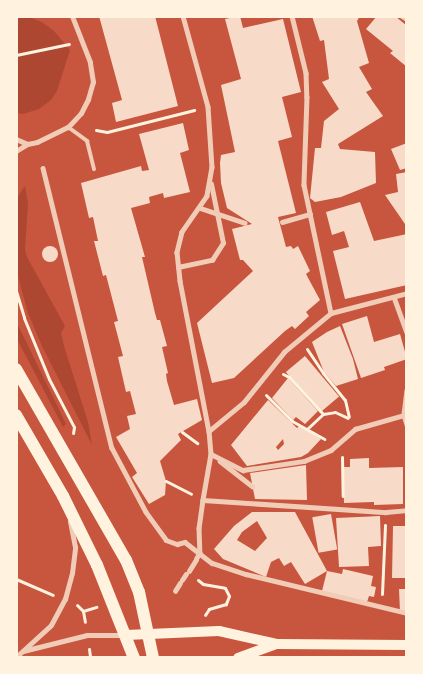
<!DOCTYPE html>
<html>
<head>
<meta charset="utf-8">
<style>
	body { margin:0 }
	#map { position:relative; width:423px; height:674px; overflow:hidden; background:#c8553d; font-family:Quicksand,sans-serif }
	div>[style] { position:absolute }
	[style*='--x'] { left:calc(var(--x)*1px); top:calc(var(--y)*1px); width:calc(var(--w)*1px); rotate:calc(var(--a)*1deg) }
	.green>* { inset:0; background:#ae4732 }
	.building>* { inset:0; background:#f7dbc8; transform-origin:0 0 }
	.round { border-radius:50% }
	.path>* { height:3px; margin:-1.5px; padding:0 1.5px; transform-origin:1.5px; border-radius:1.5px; background:#fff3e0 }
	.service>* { height:4px; margin:-2px; padding:0 2px; transform-origin:2px; border-radius:2px; background:#f1ccb7 }
	.pedestrian>* { height:4.5px; margin:-2.25px; padding:0 2.25px; transform-origin:2.25px; border-radius:2.25px; background:#f1ccb7 }
	.minor>* { height:5px; margin:-2.5px; padding:0 2.5px; transform-origin:2.5px; border-radius:2.5px; background:#f1ccb7 }
	.secondary>* { height:10px; margin:-5px; padding:0 5px; transform-origin:5px; border-radius:5px; background:#fff3e0 }
	.primary>* { height:12px; margin:-6px; padding:0 6px; transform-origin:6px; border-radius:6px; background:#fff3e0 }
	span { translate:-50% -50%; white-space:nowrap; text-align:center; line-height:1.15; -webkit-text-stroke:5px #fff3e0; paint-order:stroke }
	.frame { position:absolute; inset:0; border:18px solid #fff3e0; pointer-events:none }
</style>
</head>
<body>
<div id="map">
	<div class="green">
		<i style="clip-path:polygon(16px 16px,26px 16px,42px 22px,54px 31px,70px 50px,57px 91px,51px 100px,39px 109px,23px 114px,16px 113px)"></i>
		<i style="clip-path:polygon(25px 186px,28px 203px,25px 250px,27px 257px,65px 326px,61px 333px,64px 346px,88px 422px,92px 445px,42px 346px,28px 313px,17px 273px,16px 199px)"></i>
		<i style="clip-path:polygon(16px 321px,66px 424px,63px 427px,16px 337px)"></i>
	</div>
	<div class="building">
		<i style="clip-path:polygon(99px 16px,155px 16px,178px 106px,116px 122px,112px 103px,122px 100px)"></i>
		<i style="clip-path:polygon(240px 16px,243px 28px,283px 19px,301px 92px,282px 97px,292px 137px,278px 141px,296px 213px,278px 217px,286px 247px,291px 246px,293px 249px,298px 246px,310px 271px,306px 274px,320px 300px,306px 312px,309px 316px,295px 329px,292px 326px,285px 331px,234px 378px,212px 383px,197px 323px,253px 271px,243px 260px,240px 260px,232px 229px,252px 224px,227px 208px,221px 183px,220px 163px,221px 155px,235px 152px,221px 85px,241px 79px,225px 19px)"></i>
		<i style="clip-path:polygon(312px 16px,360px 16px,357px 21px,369px 63px,359px 67px,372px 89px,366px 92px,383px 116px,338px 144px,340px 149px,375px 152px,376px 183px,341px 197px,315px 202px,310px 198px,315px 148px,321px 148px,324px 121px,339px 109px,322px 82px,329px 79px,324px 40px,320px 41px)"></i>
		<i style="clip-path:polygon(377px 16px,395px 16px,407px 26px,407px 67px,390px 53px,393px 51px,366px 29px)"></i>
		<i style="clip-path:polygon(183px 123px,189px 150px,180px 153px,190px 192px,164px 198px,163px 193px,149px 197px,150px 203px,131px 208px,145px 257px,142px 257px,155px 313px,157px 320px,160px 320px,167px 346px,162px 347px,168px 373px,166px 374px,167px 381px,174px 405px,197px 399px,202px 420px,178px 434px,181px 440px,160px 461px,166px 481px,165px 495px,149px 504px,132px 477px,137px 473px,116px 437px,130px 429px,127px 416px,136px 414px,130px 391px,126px 392px,118px 357px,123px 356px,114px 322px,118px 321px,106px 275px,103px 276px,94px 241px,98px 241px,93px 217px,89px 218px,81px 183px,141px 166px,142px 171px,149px 170px,139px 134px)"></i>
		<i style="clip-path:polygon(407px 143px,407px 168px,400px 170px,391px 149px)"></i>
		<i style="clip-path:polygon(407px 172px,407px 223px,405px 224px,385px 195px,398px 192px,396px 174px)"></i>
		<i style="clip-path:polygon(360px 202px,374px 241px,407px 234px,407px 285px,345px 299px,333px 251px,349px 247px,344px 231px,332px 235px,326px 212px)"></i>
		<i class="round" style="left:42px;top:246px;width:16px;height:16px"></i>
		<i style="clip-path:polygon(367px 316px,374px 342px,400px 334px,407px 359px,384px 367px,385px 370px,361px 378px,342px 324px)"></i>
		<i style="clip-path:polygon(340px 326px,353px 359px,358px 379px,336px 386px,324px 372px,312px 342px,327px 332px)"></i>
		<i style="left:305px;top:356px;width:53px;height:25px;rotate:50deg"></i>
		<i style="clip-path:polygon(288px 378px,318px 411px,305px 424px,296px 417px,293px 420px,272px 398px)"></i>
		<i style="clip-path:polygon(evenodd,268px 400px,297px 428px,300px 425px,321px 439px,308px 453px,301px 457px,247px 466px,231px 445px,268px 400px,283px 439px,284px 444px,278px 450px,276px 447px,283px 439px)"></i>
		<i style="clip-path:polygon(369px 458px,369px 468px,403px 467px,403px 504px,374px 505px,374px 502px,344px 503px,343px 467px,350px 467px,350px 459px)"></i>
		<i style="clip-path:polygon(306px 465px,307px 500px,255px 499px,250px 473px)"></i>
		<i style="clip-path:polygon(evenodd,252px 512px,295px 512px,327px 571px,305px 584px,291px 562px,284px 566px,279px 558px,271px 562px,266px 577px,223px 559px,214px 549px,234px 526px,252px 512px,257px 521px,267px 538px,255px 551px,237px 540px,242px 532px,257px 521px)"></i>
		<i style="left:331px;top:514px;width:36px;height:19px;rotate:80deg"></i>
		<i style="clip-path:polygon(380px 516px,381px 546px,368px 547px,369px 566px,339px 567px,336px 518px)"></i>
		<i style="clip-path:polygon(393px 526px,407px 526px,407px 612px,400px 612px,399px 589px,405px 589px,405px 578px,392px 578px)"></i>
		<i style="clip-path:polygon(343px 569px,373px 576px,371px 586px,376px 587px,374px 597px,369px 596px,367px 602px,322px 591px,327px 571px,342px 574px)"></i>
	</div>
	<div class="path">
		<i style="--x:16;--y:55;--w:54;--a:-11.7"></i>
		<i style="--x:96;--y:130;--w:11;--a:10"></i>
		<i style="--x:107;--y:132;--w:90;--a:-14.2"></i>
		<i style="--x:16;--y:291;--w:28;--a:73"></i>
		<i style="--x:24;--y:318;--w:66;--a:67.7"></i>
		<i style="--x:49;--y:379;--w:54;--a:62.5"></i>
		<i style="--x:74;--y:427;--w:6;--a:99"></i>
		<i style="--x:307;--y:349;--w:29;--a:56"></i>
		<i style="--x:323;--y:373;--w:35;--a:51"></i>
		<i style="--x:345;--y:400;--w:17;--a:77"></i>
		<i style="--x:283;--y:374;--w:7;--a:27"></i>
		<i style="--x:289;--y:377;--w:50;--a:47.4"></i>
		<i style="--x:323;--y:414;--w:22;--a:137"></i>
		<i style="--x:266;--y:395;--w:37;--a:45"></i>
		<i style="--x:292;--y:421;--w:37;--a:29"></i>
		<i style="--x:323;--y:414;--w:12;--a:-9"></i>
		<i style="--x:335;--y:412;--w:14;--a:25"></i>
		<i style="--x:182;--y:432;--w:19;--a:36"></i>
		<i style="--x:342;--y:457;--w:39;--a:89"></i>
		<i style="--x:166;--y:481;--w:28;--a:27"></i>
		<i style="--x:16;--y:579;--w:40;--a:23.4"></i>
		<i style="--x:198;--y:580;--w:6;--a:39"></i>
		<i style="--x:203;--y:584;--w:22;--a:10"></i>
		<i style="--x:225;--y:588;--w:9;--a:63"></i>
		<i style="--x:229;--y:596;--w:9;--a:111"></i>
		<i style="--x:226;--y:604;--w:18;--a:164"></i>
		<i style="--x:209;--y:609;--w:7;--a:124"></i>
		<i style="--x:382;--y:594;--w:69;--a:-87.5"></i>
		<i style="--x:77;--y:605;--w:8;--a:45"></i>
		<i style="--x:83;--y:611;--w:14;--a:-17"></i>
		<i style="--x:83;--y:611;--w:11;--a:80"></i>
		<i style="--x:89;--y:649;--w:7;--a:82"></i>
	</div>
	<div class="service">
		<i style="--x:68;--y:127;--w:24;--a:36"></i>
		<i style="--x:87;--y:141;--w:29;--a:76"></i>
	</div>
	<div class="pedestrian">
		<i style="--x:183;--y:16;--w:94;--a:74.6"></i>
		<i style="--x:208;--y:107;--w:60;--a:86.2"></i>
		<i style="--x:212;--y:167;--w:29;--a:100"></i>
		<i style="--x:207;--y:196;--w:44;--a:124.8"></i>
		<i style="--x:182;--y:232;--w:21;--a:104"></i>
		<i style="--x:177;--y:252;--w:29;--a:84"></i>
		<i style="--x:180;--y:281;--w:153;--a:79.1"></i>
		<i style="--x:209;--y:431;--w:23;--a:85"></i>
		<i style="--x:211;--y:454;--w:47;--a:99.9"></i>
		<i style="--x:203;--y:500;--w:28;--a:98"></i>
		<i style="--x:199;--y:528;--w:25;--a:88"></i>
		<i style="--x:200;--y:553;--w:6;--a:121"></i>
		<i style="--x:292;--y:16;--w:59;--a:76.2"></i>
		<i style="--x:306;--y:73;--w:24;--a:88"></i>
		<i style="--x:307;--y:97;--w:88;--a:92"></i>
		<i style="--x:304;--y:185;--w:131;--a:78.1"></i>
		<i style="--x:402;--y:16;--w:6;--a:31"></i>
		<i style="--x:43;--y:168;--w:288;--a:76.2"></i>
		<i style="--x:112;--y:448;--w:72;--a:62"></i>
		<i style="--x:146;--y:512;--w:34;--a:54"></i>
		<i style="--x:166;--y:540;--w:12;--a:20"></i>
		<i style="--x:177;--y:544;--w:8;--a:-14"></i>
		<i style="--x:185;--y:542;--w:34;--a:38"></i>
		<i style="--x:212;--y:563;--w:36;--a:18"></i>
		<i style="--x:246;--y:574;--w:166;--a:13.6"></i>
		<i style="--x:200;--y:208;--w:47;--a:18.4"></i>
		<i style="--x:282;--y:222;--w:29;--a:-16"></i>
		<i style="--x:178;--y:267;--w:35;--a:-12"></i>
		<i style="--x:212;--y:260;--w:20;--a:-57"></i>
		<i style="--x:223;--y:243;--w:60;--a:-101.5"></i>
		<i style="--x:394;--y:297;--w:37;--a:70"></i>
		<i style="--x:407;--y:390;--w:25;--a:97"></i>
		<i style="--x:404;--y:415;--w:10;--a:73"></i>
		<i style="--x:209;--y:431;--w:45;--a:-39.6"></i>
		<i style="--x:244;--y:402;--w:64;--a:-51.3"></i>
		<i style="--x:284;--y:352;--w:61;--a:-39.7"></i>
		<i style="--x:331;--y:313;--w:79;--a:-14.7"></i>
		<i style="--x:211;--y:454;--w:36;--a:27"></i>
		<i style="--x:243;--y:470;--w:62;--a:-8.4"></i>
		<i style="--x:304;--y:461;--w:29;--a:-22"></i>
		<i style="--x:331;--y:450;--w:32;--a:-41"></i>
		<i style="--x:355;--y:429;--w:51;--a:-15.9"></i>
		<i style="--x:220;--y:461;--w:41;--a:38"></i>
		<i style="--x:203;--y:500;--w:183;--a:3.8"></i>
		<i style="--x:386;--y:512;--w:21;--a:-5"></i>
		<i style="--x:189;--y:571;--w:13;--a:-58"></i>
		<i style="--x:182;--y:580;--w:7;--a:-56"></i>
		<i style="--x:175;--y:591;--w:9;--a:-58"></i>
	</div>
	<div class="minor">
		<i style="--x:16;--y:139;--w:12;--a:24"></i>
		<i style="--x:16;--y:151;--w:13;--a:-32"></i>
		<i style="--x:27;--y:144;--w:10;--a:-11"></i>
		<i style="--x:37;--y:142;--w:34;--a:-26"></i>
		<i style="--x:68;--y:127;--w:19;--a:-47"></i>
		<i style="--x:81;--y:113;--w:16;--a:-63"></i>
		<i style="--x:88;--y:99;--w:18;--a:-74"></i>
		<i style="--x:93;--y:82;--w:20;--a:-99"></i>
		<i style="--x:90;--y:62;--w:49;--a:-111.4"></i>
		<i style="--x:23;--y:651;--w:66;--a:-14"></i>
		<i style="--x:87;--y:635;--w:36;--a:0"></i>
		<i style="--x:16;--y:657;--w:47;--a:-42.4"></i>
		<i style="--x:51;--y:625;--w:30;--a:-62"></i>
		<i style="--x:65;--y:599;--w:27;--a:-75"></i>
		<i style="--x:72;--y:573;--w:26;--a:-83"></i>
		<i style="--x:75;--y:547;--w:26;--a:-101"></i>
	</div>
	<div class="secondary">
		<i style="--x:126;--y:635;--w:93;--a:-2.5"></i>
		<i style="--x:219;--y:631;--w:59;--a:12.6"></i>
		<i style="--x:277;--y:644;--w:130;--a:0.4"></i>
		<i style="--x:238;--y:658;--w:40;--a:-20.2"></i>
	</div>
	<div class="primary">
		<i style="--x:16;--y:369;--w:220;--a:60.1"></i>
		<i style="--x:126;--y:560;--w:35;--a:68"></i>
		<i style="--x:139;--y:592;--w:67;--a:78"></i>
		<i style="--x:16;--y:415;--w:94;--a:59.9"></i>
		<i style="--x:63;--y:496;--w:77;--a:63.8"></i>
		<i style="--x:97;--y:565;--w:100;--a:68.3"></i>
	</div>
	<div class="frame"></div>
</div>
</body>
</html>
